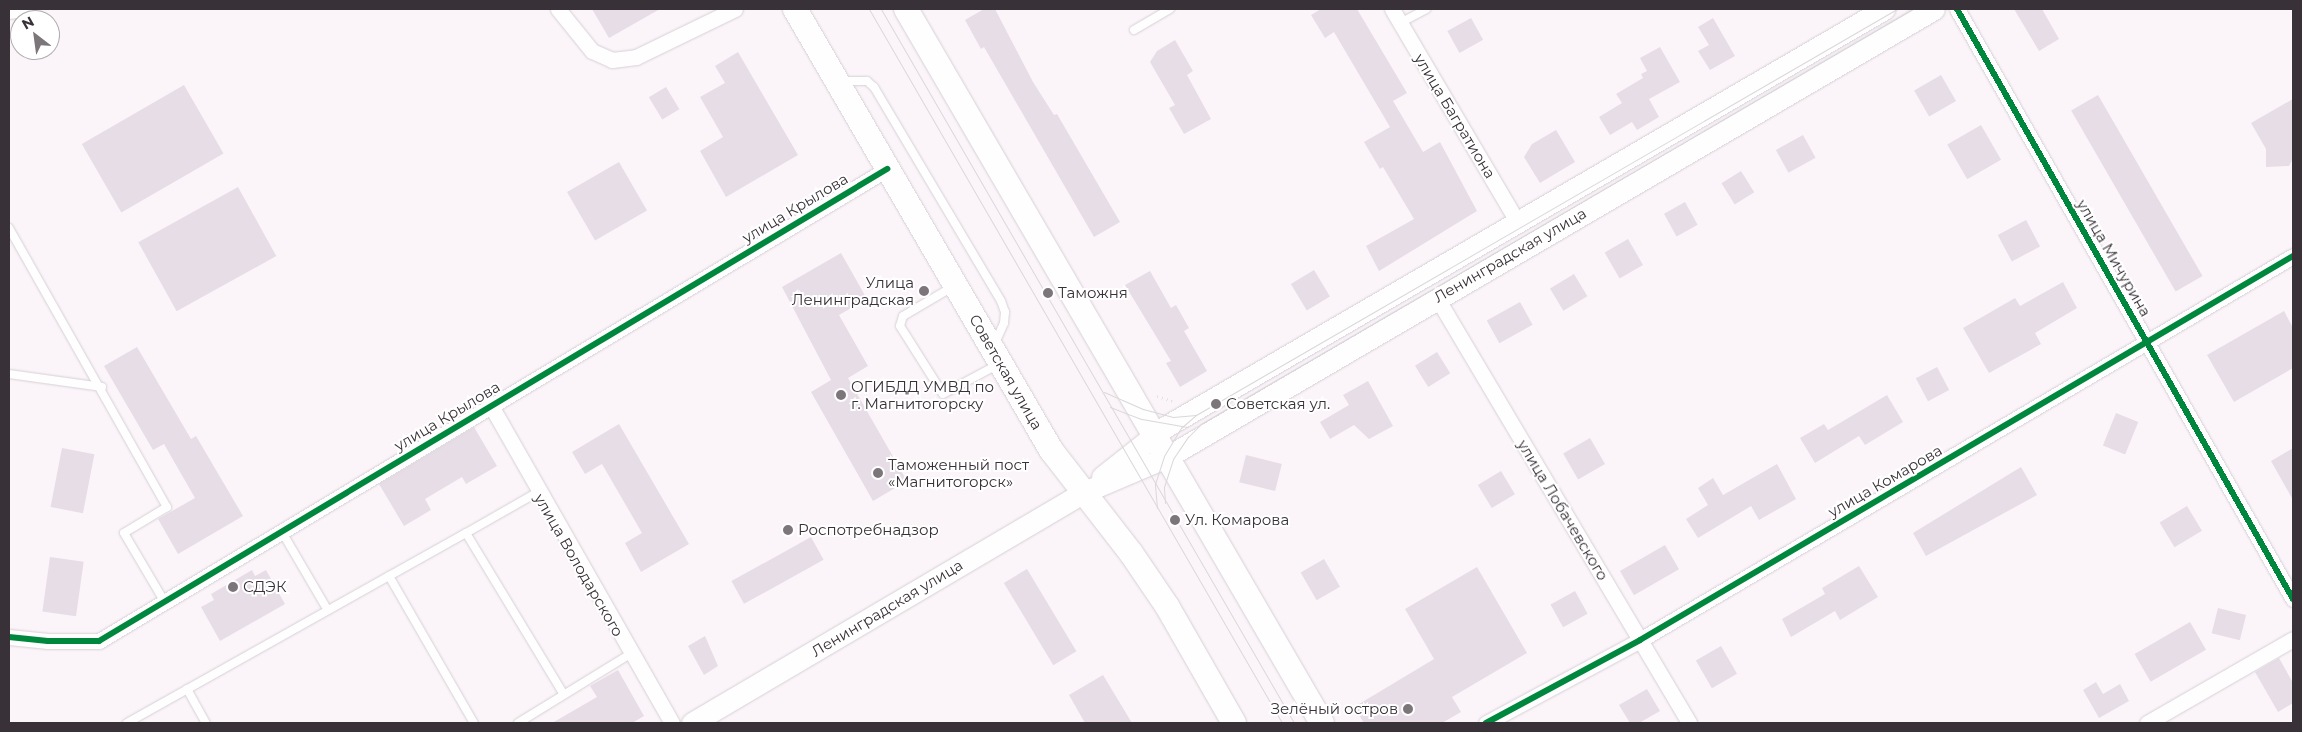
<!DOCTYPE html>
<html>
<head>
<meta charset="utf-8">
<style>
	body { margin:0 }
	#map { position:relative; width:2302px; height:732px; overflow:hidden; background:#fbf5fa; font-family:Montserrat,sans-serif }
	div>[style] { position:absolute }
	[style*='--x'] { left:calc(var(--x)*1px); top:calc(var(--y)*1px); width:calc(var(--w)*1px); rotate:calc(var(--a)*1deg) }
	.building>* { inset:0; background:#e7dde6; transform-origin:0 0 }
	.path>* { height:3px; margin-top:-1.5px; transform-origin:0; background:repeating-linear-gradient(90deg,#e4e1e3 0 1px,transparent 0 5px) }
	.roads { filter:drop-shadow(0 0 1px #d6d0d5) drop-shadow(0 0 1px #d6d0d5) }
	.lane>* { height:8px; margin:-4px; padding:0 4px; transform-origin:4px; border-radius:4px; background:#fefefe }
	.street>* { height:15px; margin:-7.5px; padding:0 7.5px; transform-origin:7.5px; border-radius:7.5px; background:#fefefe }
	.secondary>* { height:21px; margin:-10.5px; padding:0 10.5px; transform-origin:10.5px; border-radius:10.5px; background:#fefefe }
	.primary>* { height:24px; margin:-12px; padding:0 12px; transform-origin:12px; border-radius:12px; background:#fefefe }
	.tram>* { height:1px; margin:-0.5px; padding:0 0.5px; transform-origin:0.5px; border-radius:0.5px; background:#dad7da }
	.cycleway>* { height:6px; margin:-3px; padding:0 3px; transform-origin:3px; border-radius:3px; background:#00873e }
	.dots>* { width:14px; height:14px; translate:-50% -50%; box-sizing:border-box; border:2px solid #fff; border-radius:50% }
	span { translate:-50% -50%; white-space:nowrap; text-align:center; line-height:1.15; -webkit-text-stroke:4px #fff; paint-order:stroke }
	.street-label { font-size:15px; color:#383137 }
	.poi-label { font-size:15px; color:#383137 }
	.right { translate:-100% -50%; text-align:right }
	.left { translate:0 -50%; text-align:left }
	.frame { position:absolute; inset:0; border:10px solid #383137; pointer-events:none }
	.north { position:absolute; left:10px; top:10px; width:50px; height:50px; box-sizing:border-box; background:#fff; border:1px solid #afadaf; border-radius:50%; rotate:330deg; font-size:14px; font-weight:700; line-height:20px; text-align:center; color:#383137 }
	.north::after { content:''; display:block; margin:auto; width:18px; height:22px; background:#7c767b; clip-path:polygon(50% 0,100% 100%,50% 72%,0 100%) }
</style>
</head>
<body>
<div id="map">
	<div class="building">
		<i style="clip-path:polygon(592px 9px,660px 9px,609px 38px)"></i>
		<i style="clip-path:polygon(984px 9px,995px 9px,1033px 82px,1054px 115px,1057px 114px,1120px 222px,1094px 237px,984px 47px,981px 49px,965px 20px)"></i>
		<i style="clip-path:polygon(1321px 9px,1357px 9px,1407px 93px,1393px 101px,1423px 152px,1440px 142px,1477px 211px,1379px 271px,1366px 246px,1414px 219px,1383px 167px,1380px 169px,1364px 142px,1390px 127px,1334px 32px,1325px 38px,1311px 15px)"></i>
		<i style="clip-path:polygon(2014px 9px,2042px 9px,2059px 39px,2039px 51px)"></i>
		<i style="left:1471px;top:18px;width:25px;height:27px;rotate:61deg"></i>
		<i style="clip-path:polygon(1713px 18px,1735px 56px,1710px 70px,1698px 51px,1709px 45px,1698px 27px)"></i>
		<i style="clip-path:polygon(1175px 40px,1193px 71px,1187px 75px,1211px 119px,1184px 134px,1169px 108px,1175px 105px,1150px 62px,1157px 51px)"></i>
		<i style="clip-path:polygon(1660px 47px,1680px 82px,1649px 99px,1659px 117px,1637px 130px,1632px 122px,1610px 135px,1599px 117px,1622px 103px,1616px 94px,1643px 78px,1641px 74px,1647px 71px,1640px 58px)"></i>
		<i style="clip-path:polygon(738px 52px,798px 155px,726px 197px,700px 151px,723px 137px,700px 97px,725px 83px,715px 66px)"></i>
		<i style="left:1941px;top:75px;width:30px;height:31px;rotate:60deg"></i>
		<i style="left:184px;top:85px;width:79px;height:118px;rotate:60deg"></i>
		<i style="left:666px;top:87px;width:26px;height:20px;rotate:59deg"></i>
		<i style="left:2098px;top:95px;width:209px;height:31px;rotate:60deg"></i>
		<i style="clip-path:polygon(2293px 99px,2293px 158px,2289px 166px,2266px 167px,2266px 149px,2251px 123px)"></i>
		<i style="left:1981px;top:125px;width:40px;height:39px;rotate:60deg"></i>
		<i style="clip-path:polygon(1556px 130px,1575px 162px,1540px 183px,1524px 157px,1532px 144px)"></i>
		<i style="left:1803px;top:135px;width:26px;height:31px;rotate:61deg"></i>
		<i style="left:619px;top:162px;width:56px;height:60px;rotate:60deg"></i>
		<i style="left:1741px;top:171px;width:25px;height:23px;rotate:58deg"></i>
		<i style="left:238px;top:187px;width:79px;height:114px;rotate:61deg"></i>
		<i style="left:1685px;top:202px;width:26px;height:24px;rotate:61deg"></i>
		<i style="left:2026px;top:220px;width:30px;height:32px;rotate:62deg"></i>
		<i style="left:1628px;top:239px;width:30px;height:27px;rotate:60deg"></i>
		<i style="clip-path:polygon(841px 253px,867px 299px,839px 315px,868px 366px,848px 378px,907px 481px,873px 501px,811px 392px,831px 380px,782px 287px)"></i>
		<i style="left:1314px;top:270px;width:31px;height:27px;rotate:59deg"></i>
		<i style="clip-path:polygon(1150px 271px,1171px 308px,1176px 305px,1189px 328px,1184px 331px,1207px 371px,1180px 387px,1166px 363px,1171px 361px,1125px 285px)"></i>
		<i style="left:1574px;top:274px;width:26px;height:28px;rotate:59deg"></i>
		<i style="clip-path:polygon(2063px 282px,2077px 308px,2035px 333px,2041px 344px,1989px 373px,1963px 328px,2015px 298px,2020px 306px)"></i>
		<i style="left:1520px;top:302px;width:26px;height:38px;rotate:61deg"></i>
		<i style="clip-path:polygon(2284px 311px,2293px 328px,2293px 368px,2234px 402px,2207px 355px)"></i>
		<i style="clip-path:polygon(137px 347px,191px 439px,196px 436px,243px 516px,178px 554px,158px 519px,195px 498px,164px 444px,153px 450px,104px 366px)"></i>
		<i style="left:1437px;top:352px;width:25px;height:26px;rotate:58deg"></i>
		<i style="left:1937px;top:367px;width:26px;height:24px;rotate:62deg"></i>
		<i style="clip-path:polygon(1368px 381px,1393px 426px,1369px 439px,1354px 425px,1330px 439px,1320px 422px,1349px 405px,1343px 395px)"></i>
		<i style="clip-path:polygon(1887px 395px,1903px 422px,1865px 445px,1859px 436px,1815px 463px,1800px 438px,1824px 424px,1828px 430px)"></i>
		<i style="left:2116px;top:413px;width:24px;height:35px;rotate:22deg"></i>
		<i style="clip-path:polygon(619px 424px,689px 544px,641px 572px,625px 543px,642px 533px,602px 464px,585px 474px,572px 452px)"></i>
		<i style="clip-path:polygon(474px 427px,497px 466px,466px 484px,462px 477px,425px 499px,431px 510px,404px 526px,379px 484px)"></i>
		<i style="left:1590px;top:438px;width:30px;height:31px;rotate:60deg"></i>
		<i style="left:62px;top:448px;width:33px;height:60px;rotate:11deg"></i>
		<i style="clip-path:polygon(2293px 448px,2293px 500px,2271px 461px)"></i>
		<i style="left:1246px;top:455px;width:37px;height:28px;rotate:14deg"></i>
		<i style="clip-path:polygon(1777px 464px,1796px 499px,1759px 520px,1751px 506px,1698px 538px,1686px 519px,1708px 505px,1698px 488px,1713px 478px,1723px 495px)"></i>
		<i style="clip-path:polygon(2021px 467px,2037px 495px,1926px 556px,1913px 533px)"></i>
		<i style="left:1501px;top:471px;width:27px;height:27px;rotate:59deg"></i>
		<i style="left:2187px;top:506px;width:29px;height:32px;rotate:59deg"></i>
		<i style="left:811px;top:537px;width:26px;height:91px;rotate:61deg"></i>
		<i style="left:1665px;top:545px;width:28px;height:52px;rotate:60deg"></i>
		<i style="left:50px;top:557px;width:34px;height:55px;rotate:8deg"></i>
		<i style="left:1324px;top:559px;width:32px;height:27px;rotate:60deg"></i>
		<i style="clip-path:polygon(1859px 566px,1878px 597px,1840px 620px,1835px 611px,1791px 637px,1782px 619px,1825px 594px,1822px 588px)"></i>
		<i style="clip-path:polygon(1477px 567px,1527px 653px,1452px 697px,1461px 712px,1442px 723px,1364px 723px,1354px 707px,1434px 659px,1405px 609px)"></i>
		<i style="left:1027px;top:569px;width:96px;height:27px;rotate:59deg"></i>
		<i style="clip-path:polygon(252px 570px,255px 576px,266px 570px,285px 604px,220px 641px,201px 607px,214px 600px,211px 594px)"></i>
		<i style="left:1575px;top:591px;width:26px;height:28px;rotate:61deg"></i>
		<i style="left:2218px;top:608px;width:29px;height:26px;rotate:14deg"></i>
		<i style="left:2190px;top:622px;width:32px;height:64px;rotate:60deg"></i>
		<i style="clip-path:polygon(705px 636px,718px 666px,704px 675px,688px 646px)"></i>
		<i style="left:1721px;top:646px;width:32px;height:29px;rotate:60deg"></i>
		<i style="clip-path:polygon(2279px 658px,2293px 683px,2293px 703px,2278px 712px,2255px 672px)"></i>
		<i style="clip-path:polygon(618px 670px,644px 716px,632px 723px,552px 723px,597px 697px,590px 686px)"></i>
		<i style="clip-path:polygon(1103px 675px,1132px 723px,1085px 723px,1069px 695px)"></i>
		<i style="clip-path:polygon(2096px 682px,2103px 694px,2120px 684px,2129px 701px,2099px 718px,2083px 690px)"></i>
		<i style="clip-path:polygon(1647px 689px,1660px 711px,1639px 723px,1630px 723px,1619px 705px)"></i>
	</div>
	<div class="path">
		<i style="--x:1157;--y:396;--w:16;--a:18"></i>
	</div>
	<div class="roads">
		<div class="lane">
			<i style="--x:1400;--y:23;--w:30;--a:-28"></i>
			<i style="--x:1134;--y:30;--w:42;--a:-30.3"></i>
			<i style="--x:841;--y:81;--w:26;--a:0"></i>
			<i style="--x:867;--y:81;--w:9;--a:41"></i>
			<i style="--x:874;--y:87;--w:249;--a:59.3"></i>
			<i style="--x:1001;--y:301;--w:12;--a:70"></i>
			<i style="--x:1005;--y:312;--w:11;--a:95"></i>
			<i style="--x:1004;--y:323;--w:22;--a:114"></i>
			<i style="--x:9;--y:228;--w:321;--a:60.5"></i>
			<i style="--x:167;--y:507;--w:50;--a:148.8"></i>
			<i style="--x:124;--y:533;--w:79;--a:59.5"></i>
			<i style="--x:954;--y:286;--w:59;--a:149.5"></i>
			<i style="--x:903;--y:316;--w:10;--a:107"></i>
			<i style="--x:900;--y:326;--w:80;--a:57.7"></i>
			<i style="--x:943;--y:394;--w:64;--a:-28.2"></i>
			<i style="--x:9;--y:374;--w:94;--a:8"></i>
			<i style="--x:538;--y:492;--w:83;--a:150.3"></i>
			<i style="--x:466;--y:533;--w:189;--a:58.8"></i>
			<i style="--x:282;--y:532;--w:89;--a:59.7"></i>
			<i style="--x:466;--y:533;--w:88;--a:150.8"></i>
			<i style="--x:389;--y:576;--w:170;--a:60"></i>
			<i style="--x:187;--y:689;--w:39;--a:61"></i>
			<i style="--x:127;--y:723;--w:300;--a:-29.3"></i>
			<i style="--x:518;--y:723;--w:132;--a:-31.6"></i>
		</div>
		<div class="street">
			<i style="--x:558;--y:9;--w:54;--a:51"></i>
			<i style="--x:592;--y:51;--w:22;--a:24"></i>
			<i style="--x:612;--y:60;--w:24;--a:-7"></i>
			<i style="--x:636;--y:57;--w:110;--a:-25.9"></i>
			<i style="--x:1392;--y:9;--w:248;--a:59.5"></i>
			<i style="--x:1957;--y:9;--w:679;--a:60.34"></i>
			<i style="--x:9;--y:11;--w:16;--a:-7"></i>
			<i style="--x:1437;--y:298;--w:494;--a:59.3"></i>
			<i style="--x:490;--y:404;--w:367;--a:60.3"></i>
			<i style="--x:9;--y:637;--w:39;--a:6"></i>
			<i style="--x:48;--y:641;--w:51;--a:0"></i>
			<i style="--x:99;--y:641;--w:919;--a:-30.92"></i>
			<i style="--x:1486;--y:723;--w:175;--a:-28.3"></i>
			<i style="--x:1640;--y:640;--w:758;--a:-30.46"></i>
			<i style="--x:2147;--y:723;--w:168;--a:-29.9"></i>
		</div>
		<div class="secondary">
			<i style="--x:1102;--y:477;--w:80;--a:-38.4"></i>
			<i style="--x:1165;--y:427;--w:832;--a:-30.17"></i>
			<i style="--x:692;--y:723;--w:453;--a:-30.5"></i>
			<i style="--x:1082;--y:493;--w:92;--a:-23"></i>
			<i style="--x:1167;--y:457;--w:888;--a:-30.29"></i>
		</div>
		<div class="primary">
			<i style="--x:795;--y:9;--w:510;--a:59.86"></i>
			<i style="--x:1051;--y:450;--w:130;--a:52.2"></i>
			<i style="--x:1131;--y:553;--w:64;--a:55.8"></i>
			<i style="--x:1167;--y:606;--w:135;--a:60.2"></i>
			<i style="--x:906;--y:9;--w:826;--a:59.77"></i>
		</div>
	</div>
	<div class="tram">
		<i style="--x:869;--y:9;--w:825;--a:59.95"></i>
		<i style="--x:881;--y:9;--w:825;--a:59.95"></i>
		<i style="--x:1104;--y:392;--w:43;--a:23.6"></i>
		<i style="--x:1143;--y:409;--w:31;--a:15"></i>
		<i style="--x:1173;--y:417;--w:23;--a:-5"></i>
		<i style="--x:1110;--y:407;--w:34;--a:21"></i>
		<i style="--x:1142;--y:419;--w:46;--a:10.1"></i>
		<i style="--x:1165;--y:503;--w:16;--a:-94"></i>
		<i style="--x:1164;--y:487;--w:29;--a:-72"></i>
		<i style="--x:1173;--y:459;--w:27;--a:-56"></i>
		<i style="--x:1188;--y:437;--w:18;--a:-45"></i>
		<i style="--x:1201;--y:424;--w:824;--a:-30.24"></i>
		<i style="--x:1157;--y:508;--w:24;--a:-95"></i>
		<i style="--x:1155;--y:484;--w:29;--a:-72"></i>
		<i style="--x:1164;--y:456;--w:33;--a:-59"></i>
		<i style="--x:1181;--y:428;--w:20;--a:-41"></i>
		<i style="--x:1196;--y:415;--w:810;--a:-30.08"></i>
	</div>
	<div class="cycleway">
		<i style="--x:1957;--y:9;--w:679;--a:60.34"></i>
		<i style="--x:9;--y:637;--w:39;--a:6"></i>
		<i style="--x:48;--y:641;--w:51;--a:0"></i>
		<i style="--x:99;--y:641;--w:919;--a:-30.92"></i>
		<i style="--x:1486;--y:723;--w:175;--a:-28.3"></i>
		<i style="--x:1640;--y:640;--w:758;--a:-30.46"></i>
	</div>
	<div class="dots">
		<i style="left:924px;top:291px;background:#7c767b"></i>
		<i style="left:1048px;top:293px;background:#7c767b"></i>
		<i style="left:841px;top:395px;background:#7c767b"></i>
		<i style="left:1216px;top:404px;background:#7c767b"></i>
		<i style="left:878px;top:473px;background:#7c767b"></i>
		<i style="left:1175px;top:520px;background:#7c767b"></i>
		<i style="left:788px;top:530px;background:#7c767b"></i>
		<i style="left:233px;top:587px;background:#7c767b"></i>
		<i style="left:1408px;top:709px;background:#7c767b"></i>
	</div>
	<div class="street-label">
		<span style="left:1455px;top:116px;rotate:59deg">улица Багратиона</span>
		<span style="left:795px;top:208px;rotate:-31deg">улица Крылова</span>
		<span style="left:1510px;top:255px;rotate:-30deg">Ленинградская улица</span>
		<span style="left:2114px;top:258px;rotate:60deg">улица Мичурина</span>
		<span style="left:1006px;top:372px;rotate:60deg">Советская улица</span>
		<span style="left:447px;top:416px;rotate:-31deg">улица Крылова</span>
		<span style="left:1885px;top:481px;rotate:-30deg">улица Комарова</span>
		<span style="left:1563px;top:510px;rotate:59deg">улица Лобачевского</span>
		<span style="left:579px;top:565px;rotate:60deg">улица Володарского</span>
		<span style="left:887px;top:608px;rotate:-31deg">Ленинградская улица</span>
	</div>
	<div class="poi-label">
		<span class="right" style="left:914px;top:291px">Улица<br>Ленинградская</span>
		<span class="left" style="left:1058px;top:293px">Таможня</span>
		<span class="left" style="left:851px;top:395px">ОГИБДД УМВД по<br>г. Магнитогорску</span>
		<span class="left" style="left:1226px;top:404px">Советская ул.</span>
		<span class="left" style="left:888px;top:473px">Таможенный пост<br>«Магнитогорск»</span>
		<span class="left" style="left:1185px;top:520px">Ул. Комарова</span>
		<span class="left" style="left:798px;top:530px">Роспотребнадзор</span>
		<span class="left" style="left:243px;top:587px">СДЭК</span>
		<span class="right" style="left:1398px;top:709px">Зелёный остров</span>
	</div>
	<div class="frame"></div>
	<div class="north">N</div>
</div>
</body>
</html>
